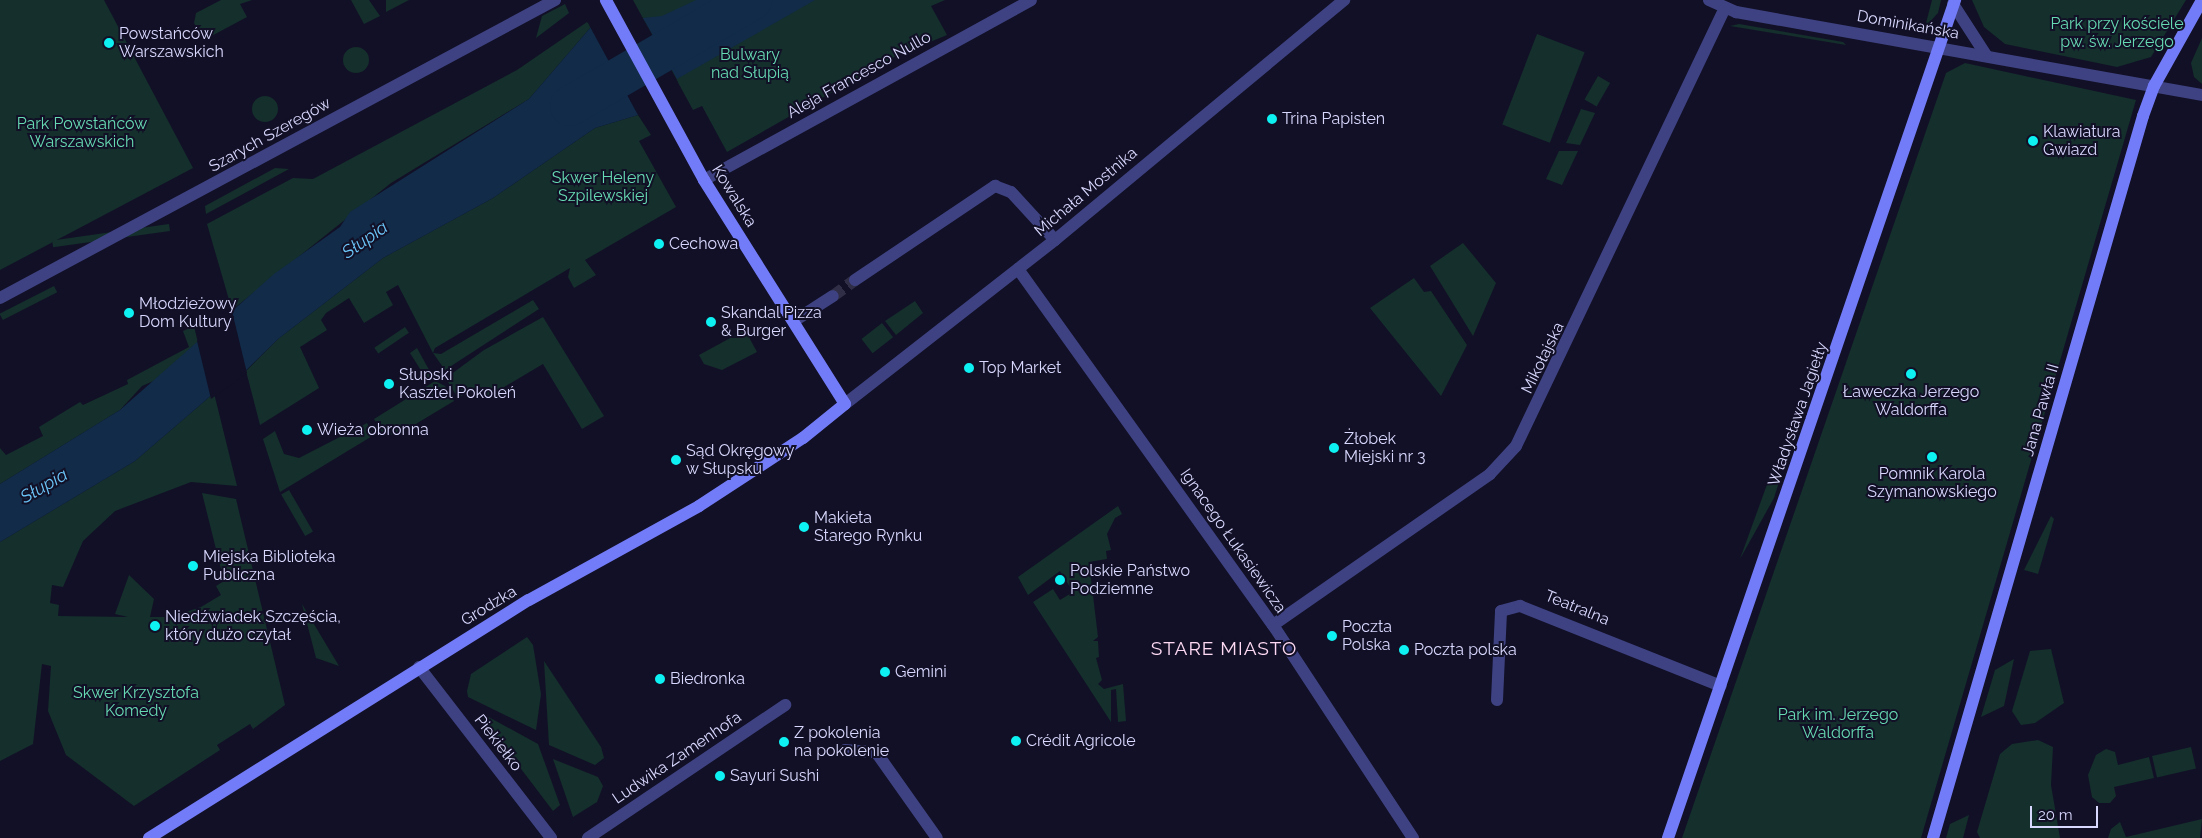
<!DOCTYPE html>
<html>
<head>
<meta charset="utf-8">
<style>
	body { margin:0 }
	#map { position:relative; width:2202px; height:838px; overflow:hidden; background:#121026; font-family:Raleway,sans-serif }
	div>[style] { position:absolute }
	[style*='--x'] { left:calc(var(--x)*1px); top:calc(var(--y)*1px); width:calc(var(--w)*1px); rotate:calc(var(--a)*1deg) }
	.green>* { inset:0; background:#142f2c; transform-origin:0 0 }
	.round { border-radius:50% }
	.water>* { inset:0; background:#112b49 }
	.pier>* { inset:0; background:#121026 }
	.river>* { height:40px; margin:-20px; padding:0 20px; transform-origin:20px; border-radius:20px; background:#112b49 }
	.street-tunnel>* { height:12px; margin-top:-6px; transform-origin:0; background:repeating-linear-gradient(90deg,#302e46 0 12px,transparent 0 18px) }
	.street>* { height:12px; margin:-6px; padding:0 6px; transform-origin:6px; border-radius:6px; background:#3e4282 }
	.secondary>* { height:12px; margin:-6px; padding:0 6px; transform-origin:6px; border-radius:6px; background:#737cf8 }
	.dots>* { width:14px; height:14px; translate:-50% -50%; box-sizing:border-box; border:2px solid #121026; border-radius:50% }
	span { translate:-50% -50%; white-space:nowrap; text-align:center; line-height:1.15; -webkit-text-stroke:4px #121026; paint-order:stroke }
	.park-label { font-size:16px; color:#66dab2 }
	.street-label { font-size:16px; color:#d8d7fd }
	.poi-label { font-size:16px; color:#d8d7fd }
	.left { translate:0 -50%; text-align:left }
	.water-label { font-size:18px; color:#6bc4f7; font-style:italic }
	.quarter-label { font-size:19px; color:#fdd9f3; letter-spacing:1px }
	.scale { position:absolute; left:2030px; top:806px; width:68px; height:22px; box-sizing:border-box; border:2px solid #d8d7fd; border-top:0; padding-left:6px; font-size:15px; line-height:18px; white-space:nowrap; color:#d8d7fd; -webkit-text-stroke:4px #121026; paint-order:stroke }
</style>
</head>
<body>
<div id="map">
	<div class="green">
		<i style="clip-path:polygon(0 0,104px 0,193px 168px,0 270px)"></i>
		<i style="clip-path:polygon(221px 0,252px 0,240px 4px,247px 17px,204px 40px,194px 23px,196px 13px)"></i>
		<i style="clip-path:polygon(351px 0,369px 0,380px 16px,364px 24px)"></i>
		<i style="clip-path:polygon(386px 0,409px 0,386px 12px)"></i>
		<i style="clip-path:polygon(633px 0,945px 0,931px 6px,947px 35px,896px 56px,727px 152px,702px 106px,693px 110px)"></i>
		<i style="clip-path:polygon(1932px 0,1941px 0,1938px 13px,1925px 27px)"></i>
		<i style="clip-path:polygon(1972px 0,2186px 0,2151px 57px,2117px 67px,2005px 44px,1984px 27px)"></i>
		<i style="clip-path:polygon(565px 4px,569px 13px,536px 38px,542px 16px)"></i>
		<i style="clip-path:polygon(587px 22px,591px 27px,529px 99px,391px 183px,232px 310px,207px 224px,293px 178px,313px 179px,517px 70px)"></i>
		<i style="clip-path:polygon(1739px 24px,1843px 42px,1846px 45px,1730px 26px)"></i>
		<i style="left:1537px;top:34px;width:51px;height:97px;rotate:21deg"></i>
		<i style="clip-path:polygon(2202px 38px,2202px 84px,2194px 77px,2191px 63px)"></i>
		<i class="round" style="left:343px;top:47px;width:26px;height:26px"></i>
		<i style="clip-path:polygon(1965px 63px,2136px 100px,1921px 838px,1682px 838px,1936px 102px,1946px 73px)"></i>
		<i style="left:1598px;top:76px;width:14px;height:27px;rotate:30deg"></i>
		<i class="round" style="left:252px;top:96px;width:26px;height:26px"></i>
		<i style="clip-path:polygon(1581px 109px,1595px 113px,1580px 145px,1566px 143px)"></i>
		<i style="clip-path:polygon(638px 115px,651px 135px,639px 141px,676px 207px,585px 260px,596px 275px,574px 288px,568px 277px,570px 268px,435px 348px,433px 353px,441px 354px,533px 300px,539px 309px,445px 370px,433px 353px,398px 285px,386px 292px,393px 305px,364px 323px,349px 298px,326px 313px,321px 320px,327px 330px,300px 347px,319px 388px,260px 425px,246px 371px,278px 339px,383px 258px,493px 198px,595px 128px)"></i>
		<i style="clip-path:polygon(1559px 151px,1578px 151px,1562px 185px,1546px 179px)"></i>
		<i style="clip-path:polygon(275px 168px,289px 169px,206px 214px,205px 206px)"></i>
		<i style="left:169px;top:224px;width:7px;height:118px;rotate:82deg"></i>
		<i style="clip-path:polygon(1463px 243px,1496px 283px,1473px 336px,1430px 266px)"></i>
		<i style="clip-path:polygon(1414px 278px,1424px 292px,1431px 291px,1467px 345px,1441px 396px,1370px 308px)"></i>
		<i style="left:54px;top:286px;width:7px;height:61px;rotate:63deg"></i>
		<i style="clip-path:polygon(915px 301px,923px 313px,896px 335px,885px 321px)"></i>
		<i style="clip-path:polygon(543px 317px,604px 416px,582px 429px,543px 364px,487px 397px,479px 385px,458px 398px,448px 382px,450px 375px,484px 350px)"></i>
		<i style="left:882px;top:323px;width:18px;height:26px;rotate:52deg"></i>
		<i style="clip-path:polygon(194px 326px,198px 343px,158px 379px,142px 386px,120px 410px,0 484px,0 448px,6px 455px,43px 436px,39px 427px,80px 402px,83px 405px,128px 384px,127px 380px,189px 347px,183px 331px)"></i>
		<i style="left:405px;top:327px;width:7px;height:37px;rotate:56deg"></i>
		<i style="clip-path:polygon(745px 330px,757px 352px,722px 370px,704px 364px,699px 355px)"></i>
		<i style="clip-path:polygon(417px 348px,433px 377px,427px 380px,410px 353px)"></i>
		<i style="clip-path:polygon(435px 381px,445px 386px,454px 401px,396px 436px,382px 432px,374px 419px)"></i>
		<i style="clip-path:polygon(214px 393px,237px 486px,191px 482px,115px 511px,83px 541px,63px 587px,52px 585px,50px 603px,59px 605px,58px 616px,128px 617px,115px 614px,129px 575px,154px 599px,150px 617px,170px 617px,201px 607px,221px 595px,216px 586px,224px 581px,202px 493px,236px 499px,285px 705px,253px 729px,250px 724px,217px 745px,220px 750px,134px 806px,66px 755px,48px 711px,51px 666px,42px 664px,33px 744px,0 761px,0 542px,135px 461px)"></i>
		<i style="clip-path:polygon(367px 423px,374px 435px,280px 492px,263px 439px,275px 431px,284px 454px,299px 458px)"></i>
		<i style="clip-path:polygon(1773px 468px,1779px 482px,1774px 498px,1740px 559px)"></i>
		<i style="left:289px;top:490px;width:48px;height:9px;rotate:60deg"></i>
		<i style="clip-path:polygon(1118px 506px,1122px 514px,1115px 518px,1107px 534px,1111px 550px,1106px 551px,1107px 559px,1089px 562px,1098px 637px,1093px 641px,1098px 641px,1099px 657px,1096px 658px,1102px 680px,1098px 684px,1104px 689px,1123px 684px,1126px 721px,1118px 722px,1116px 689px,1111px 690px,1111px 722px,1033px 602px,1053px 589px,1060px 600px,1073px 592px,1060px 571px,1028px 595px,1018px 577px)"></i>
		<i style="clip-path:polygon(2051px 516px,2054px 519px,2038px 574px,2024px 570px)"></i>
		<i style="clip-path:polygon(302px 604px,339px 666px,316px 658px)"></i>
		<i style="clip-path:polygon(527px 637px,533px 645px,541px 694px,536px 730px,468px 697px,467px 691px,471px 674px)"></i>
		<i style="clip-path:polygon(2051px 649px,2064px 703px,2035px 723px,2021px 725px,2012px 711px,2030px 651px)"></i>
		<i style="clip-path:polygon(2014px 659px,2004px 706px,1981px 717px,1995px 670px)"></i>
		<i style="clip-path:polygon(544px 661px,601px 747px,604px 758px,595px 765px,549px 745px)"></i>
		<i style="clip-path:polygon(485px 715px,538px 744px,560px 805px,553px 811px,481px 716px)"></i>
		<i style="clip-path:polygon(2038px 740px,2053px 747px,2051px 785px,2060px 838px,1980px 838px,1977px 832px,2000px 754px,2012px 744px)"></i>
		<i style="left:2191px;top:747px;width:22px;height:40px;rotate:77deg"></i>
		<i style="clip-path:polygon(2106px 749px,2115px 752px,2118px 765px,2149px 757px,2154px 778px,2114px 787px,2116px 796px,2110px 803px,2099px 803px,2092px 797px,2088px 775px,2096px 755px)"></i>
		<i style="clip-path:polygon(553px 759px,598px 777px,603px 786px,597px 802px,573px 817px)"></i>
		<i style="clip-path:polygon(1969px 815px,1963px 838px,1946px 838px,1950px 824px)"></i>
		<i style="clip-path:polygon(2202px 819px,2200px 838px,2108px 838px,2111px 829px,2120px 822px,2126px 837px)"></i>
	</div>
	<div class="water">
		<i style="clip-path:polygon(696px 0,815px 0,677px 79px,643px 18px,662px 16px)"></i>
		<i style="clip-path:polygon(591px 27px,638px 115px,595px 128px,493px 198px,383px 258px,278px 339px,234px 382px,214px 393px,135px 461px,0 542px,0 484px,120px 410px,274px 274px,340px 227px,350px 212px,529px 99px)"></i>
	</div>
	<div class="pier">
		<i style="clip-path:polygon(642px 16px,643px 18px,678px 82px,675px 81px)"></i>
		<i style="clip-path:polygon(589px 25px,593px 26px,639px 117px,638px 115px)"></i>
		<i style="clip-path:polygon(231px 307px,247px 373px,211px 399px,197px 341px)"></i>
	</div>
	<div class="river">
		<i style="--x:570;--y:106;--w:211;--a:-30.2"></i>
	</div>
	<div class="street-tunnel">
		<i style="--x:833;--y:296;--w:27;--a:-36"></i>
	</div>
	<div class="street">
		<i style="--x:1709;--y:0;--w:30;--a:24"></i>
		<i style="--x:1736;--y:12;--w:473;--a:10.1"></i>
		<i style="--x:1953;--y:4;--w:61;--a:57.1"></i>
		<i style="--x:704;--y:180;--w:373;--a:-28.8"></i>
		<i style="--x:1018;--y:269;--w:438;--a:54.4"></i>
		<i style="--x:1273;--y:625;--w:255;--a:56.7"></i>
		<i style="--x:855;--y:280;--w:169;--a:-33.9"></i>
		<i style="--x:995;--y:186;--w:17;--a:21"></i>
		<i style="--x:1011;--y:192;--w:65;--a:47.5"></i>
		<i style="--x:0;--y:298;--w:630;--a:-28.23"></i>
		<i style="--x:794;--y:321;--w:46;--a:-32.7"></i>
		<i style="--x:845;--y:404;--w:266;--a:-38"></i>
		<i style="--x:1055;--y:240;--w:376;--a:-39.7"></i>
		<i style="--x:1273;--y:625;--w:264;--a:-34.8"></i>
		<i style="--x:1490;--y:474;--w:38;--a:-47"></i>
		<i style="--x:1516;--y:446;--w:484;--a:-64.5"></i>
		<i style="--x:419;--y:667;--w:216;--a:52.3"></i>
		<i style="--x:1497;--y:700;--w:89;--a:-87.4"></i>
		<i style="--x:1501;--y:611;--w:20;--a:-15"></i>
		<i style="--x:1520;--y:606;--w:216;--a:21.7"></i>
		<i style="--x:845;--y:750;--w:31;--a:4"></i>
		<i style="--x:876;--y:752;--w:105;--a:54.7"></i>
		<i style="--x:588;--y:838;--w:238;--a:-34"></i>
	</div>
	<div class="secondary">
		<i style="--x:149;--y:838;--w:448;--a:-32.1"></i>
		<i style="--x:529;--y:600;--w:194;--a:-28.9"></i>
		<i style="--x:699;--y:506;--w:124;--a:-33.2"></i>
		<i style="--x:803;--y:438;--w:54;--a:-39"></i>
		<i style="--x:845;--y:404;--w:265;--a:-122.2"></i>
		<i style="--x:704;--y:180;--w:205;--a:-118.6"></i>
		<i style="--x:1668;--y:838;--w:886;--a:-71.09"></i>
		<i style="--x:1933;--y:838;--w:752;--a:-73.78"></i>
		<i style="--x:2143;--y:116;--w:32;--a:-70"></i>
		<i style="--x:2154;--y:86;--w:98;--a:-60.8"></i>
	</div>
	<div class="dots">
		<i style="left:109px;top:43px;background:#0df1f3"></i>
		<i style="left:1272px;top:119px;background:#0df1f3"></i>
		<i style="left:2033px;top:141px;background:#0df1f3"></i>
		<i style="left:659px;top:244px;background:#0df1f3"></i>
		<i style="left:129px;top:313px;background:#0df1f3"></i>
		<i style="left:711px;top:322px;background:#0df1f3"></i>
		<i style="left:969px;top:368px;background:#0df1f3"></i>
		<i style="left:1911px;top:374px;background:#0df1f3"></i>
		<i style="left:389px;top:384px;background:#0df1f3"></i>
		<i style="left:307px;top:430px;background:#0df1f3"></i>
		<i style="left:1334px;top:448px;background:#0df1f3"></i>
		<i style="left:1932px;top:457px;background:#0df1f3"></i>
		<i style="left:676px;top:460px;background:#0df1f3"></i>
		<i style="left:804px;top:527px;background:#0df1f3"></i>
		<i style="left:193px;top:566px;background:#0df1f3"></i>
		<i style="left:1060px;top:580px;background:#0df1f3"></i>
		<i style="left:155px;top:626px;background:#0df1f3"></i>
		<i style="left:1332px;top:636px;background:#0df1f3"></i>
		<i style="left:1404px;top:650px;background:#0df1f3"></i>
		<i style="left:885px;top:672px;background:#0df1f3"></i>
		<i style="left:660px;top:679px;background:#0df1f3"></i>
		<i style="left:1016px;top:741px;background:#0df1f3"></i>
		<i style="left:784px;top:742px;background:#0df1f3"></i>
		<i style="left:720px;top:776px;background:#0df1f3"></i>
	</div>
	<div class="park-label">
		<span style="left:2117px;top:33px">Park przy kościele<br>pw. św. Jerzego</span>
		<span style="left:750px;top:64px">Bulwary<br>nad Słupią</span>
		<span style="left:82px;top:133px">Park Powstańców<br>Warszawskich</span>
		<span style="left:603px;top:187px">Skwer Heleny<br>Szpilewskiej</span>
		<span style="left:136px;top:702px">Skwer Krzysztofa<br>Komedy</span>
		<span style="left:1838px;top:724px">Park im. Jerzego<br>Waldorffa</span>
	</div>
	<div class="street-label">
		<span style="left:1908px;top:25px;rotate:10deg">Dominikańska</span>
		<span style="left:859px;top:75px;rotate:-29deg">Aleja Francesco Nullo</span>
		<span style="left:270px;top:135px;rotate:-29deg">Szarych Szeregów</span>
		<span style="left:1086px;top:192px;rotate:-40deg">Michała Mostnika</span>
		<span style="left:734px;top:196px;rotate:58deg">Kowalska</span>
		<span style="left:1543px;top:358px;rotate:-64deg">Mikołajska</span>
		<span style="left:2041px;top:410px;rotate:-74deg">Jana Pawła II</span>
		<span style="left:1798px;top:414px;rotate:-71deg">Władysława Jagiełły</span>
		<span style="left:1233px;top:541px;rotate:55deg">Ignacego Łukasiewicza</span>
		<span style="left:489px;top:606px;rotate:-31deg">Grodzka</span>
		<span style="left:1577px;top:608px;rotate:22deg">Teatralna</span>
		<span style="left:498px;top:743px;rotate:52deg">Piekiełko</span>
		<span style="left:677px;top:758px;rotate:-34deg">Ludwika Zamenhofa</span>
	</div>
	<div class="poi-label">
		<span class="left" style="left:119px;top:43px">Powstańców<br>Warszawskich</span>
		<span class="left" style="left:1282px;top:119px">Trina Papisten</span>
		<span class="left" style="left:2043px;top:141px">Klawiatura<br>Gwiazd</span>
		<span class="left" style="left:669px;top:244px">Cechowa</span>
		<span class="left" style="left:139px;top:313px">Młodzieżowy<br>Dom Kultury</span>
		<span class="left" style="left:721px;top:322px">Skandal Pizza<br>&amp; Burger</span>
		<span class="left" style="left:979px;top:368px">Top Market</span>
		<span class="left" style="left:399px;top:384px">Słupski<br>Kasztel Pokoleń</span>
		<span style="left:1911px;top:401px">Ławeczka Jerzego<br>Waldorffa</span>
		<span class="left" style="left:317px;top:430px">Wieża obronna</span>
		<span class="left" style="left:1344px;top:448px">Żłobek<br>Miejski nr 3</span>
		<span class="left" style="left:686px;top:460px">Sąd Okręgowy<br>w Słupsku</span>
		<span style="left:1932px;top:483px">Pomnik Karola<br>Szymanowskiego</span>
		<span class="left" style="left:814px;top:527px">Makieta<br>Starego Rynku</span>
		<span class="left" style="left:203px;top:566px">Miejska Biblioteka<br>Publiczna</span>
		<span class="left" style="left:1070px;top:580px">Polskie Państwo<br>Podziemne</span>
		<span class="left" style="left:165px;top:626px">Niedźwiadek Szczęścia,<br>który dużo czytał</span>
		<span class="left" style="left:1342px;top:636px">Poczta<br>Polska</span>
		<span class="left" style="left:1414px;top:650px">Poczta polska</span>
		<span class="left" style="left:895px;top:672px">Gemini</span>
		<span class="left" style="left:670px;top:679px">Biedronka</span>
		<span class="left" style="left:794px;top:742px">Z pokolenia<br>na pokolenie</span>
		<span class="left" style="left:1026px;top:741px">Crédit Agricole</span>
		<span class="left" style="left:730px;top:776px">Sayuri Sushi</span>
	</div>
	<div class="water-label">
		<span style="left:365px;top:240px;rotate:-35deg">Słupia</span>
		<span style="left:44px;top:486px;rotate:-30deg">Słupia</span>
	</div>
	<div class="quarter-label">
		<span style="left:1224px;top:649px">STARE MIASTO</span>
	</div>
	<div class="scale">20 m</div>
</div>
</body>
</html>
